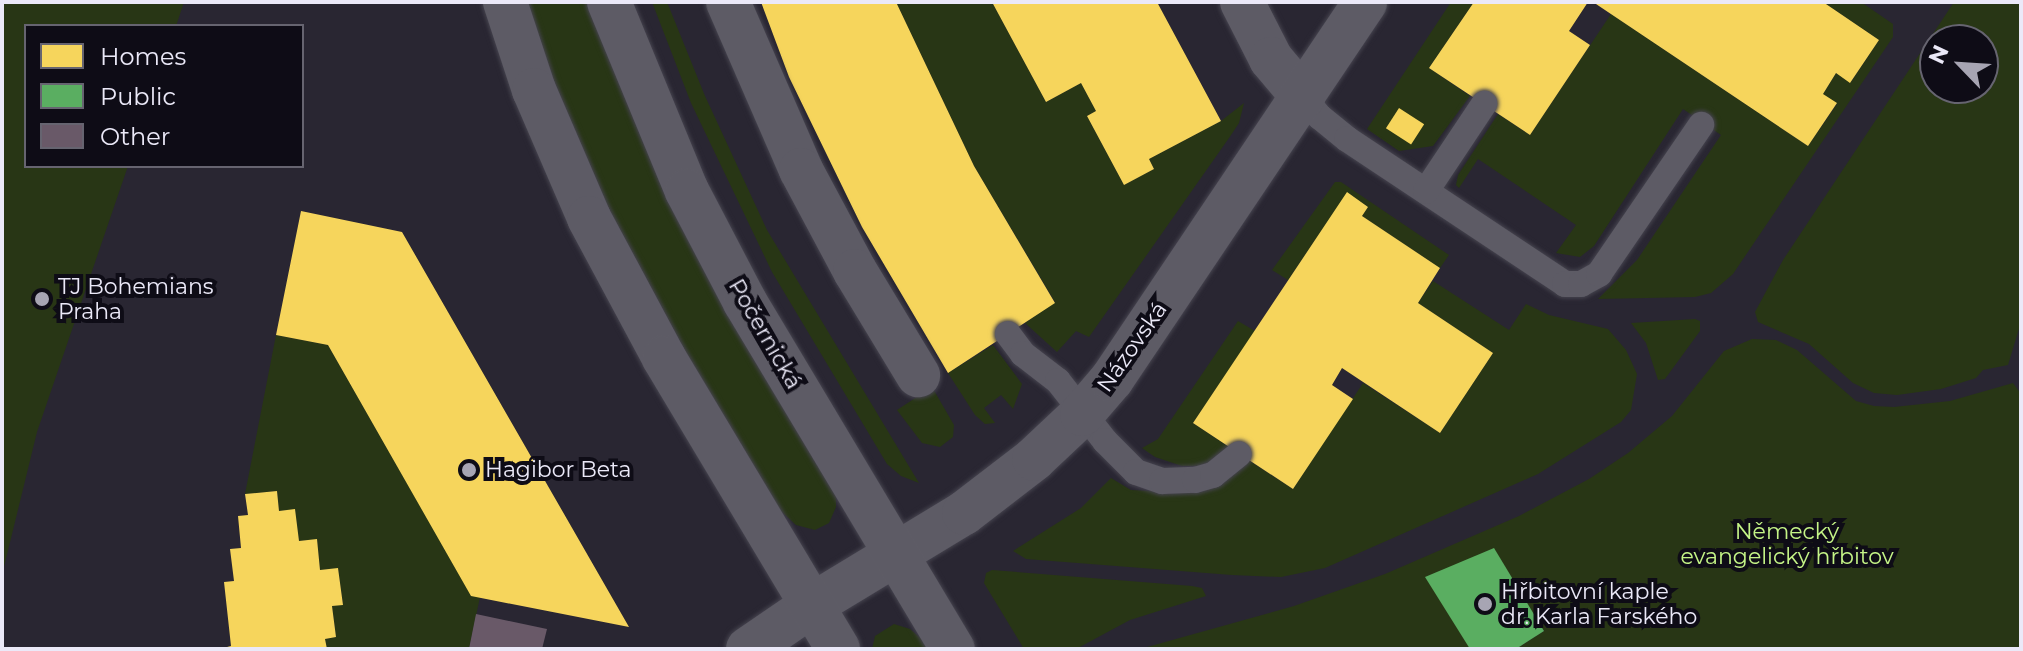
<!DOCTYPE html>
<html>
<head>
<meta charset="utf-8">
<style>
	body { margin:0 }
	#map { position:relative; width:2023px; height:651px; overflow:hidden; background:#292632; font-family:Montserrat,sans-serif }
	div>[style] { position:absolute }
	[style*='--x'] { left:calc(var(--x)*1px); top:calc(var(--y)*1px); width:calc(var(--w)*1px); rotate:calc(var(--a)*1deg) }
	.green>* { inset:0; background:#283615 }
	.homes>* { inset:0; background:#f6d55c; transform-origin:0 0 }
	.public>* { inset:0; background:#5aae61 }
	.building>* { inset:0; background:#695968 }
	.roads { filter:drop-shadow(0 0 2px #45434e) drop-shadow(0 0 2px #45434e) }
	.service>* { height:26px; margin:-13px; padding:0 13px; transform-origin:13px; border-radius:13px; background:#5d5b65 }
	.minor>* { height:44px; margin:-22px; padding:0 22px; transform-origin:22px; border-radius:22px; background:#5d5b65 }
	.tertiary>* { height:44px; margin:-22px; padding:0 22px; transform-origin:22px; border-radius:22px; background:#5d5b65 }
	.dots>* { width:22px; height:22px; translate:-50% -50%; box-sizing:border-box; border:4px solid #0e0c16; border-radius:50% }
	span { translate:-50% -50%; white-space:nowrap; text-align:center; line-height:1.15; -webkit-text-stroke:8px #0e0c16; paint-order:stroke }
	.poi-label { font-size:22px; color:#ebe9f8 }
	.left { translate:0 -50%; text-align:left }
	.street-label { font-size:22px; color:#ebe9f8 }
	.park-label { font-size:22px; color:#c5f587 }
	.frame { position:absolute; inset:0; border:4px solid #ebe9f8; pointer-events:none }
	.legend { position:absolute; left:24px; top:24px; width:280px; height:144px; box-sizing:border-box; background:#0e0c16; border:2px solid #666470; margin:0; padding:10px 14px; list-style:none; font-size:24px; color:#ebe9f8 }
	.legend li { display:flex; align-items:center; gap:16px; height:40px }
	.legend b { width:40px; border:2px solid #666470 }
	.north { position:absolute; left:1919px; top:24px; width:80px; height:80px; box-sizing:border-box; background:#0e0c16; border:2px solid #666470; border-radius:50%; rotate:295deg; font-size:22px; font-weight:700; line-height:32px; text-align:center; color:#ebe9f8 }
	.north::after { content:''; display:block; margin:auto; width:28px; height:36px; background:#a7a5b3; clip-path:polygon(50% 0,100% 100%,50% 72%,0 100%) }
</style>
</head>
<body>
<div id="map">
	<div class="green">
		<i style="clip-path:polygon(2px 2px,184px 2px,176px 26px,26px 26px,26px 166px,128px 166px,37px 432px,2px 575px)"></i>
		<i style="clip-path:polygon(522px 2px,593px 2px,836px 496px,836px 507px,829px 523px,815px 530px,796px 525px,770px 501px,599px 202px)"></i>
		<i style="clip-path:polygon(652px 2px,667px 2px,705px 96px,767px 230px,919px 483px,901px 476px,887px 464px,772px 272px,691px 103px)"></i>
		<i style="clip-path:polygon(896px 2px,992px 2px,1046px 102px,1081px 83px,1096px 111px,1087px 116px,1124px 185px,1154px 169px,1149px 159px,1221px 121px,1244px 103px,1239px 123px,1229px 138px,1089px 337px,1076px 331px,1057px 352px,1025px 323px,1055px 302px,974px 166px)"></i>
		<i style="clip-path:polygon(1451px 2px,1474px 2px,1429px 68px,1470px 96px,1433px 146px,1399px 151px,1367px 129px)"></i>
		<i style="clip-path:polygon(1823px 2px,1861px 2px,1893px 24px,1893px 37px,1733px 274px,1711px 293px,1695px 297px,1598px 299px,1637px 260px,1721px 135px,1683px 109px,1594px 246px,1580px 257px,1556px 253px,1576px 225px,1478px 159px,1459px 188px,1456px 185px,1458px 175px,1498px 114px,1530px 135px,1611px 14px,1808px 146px,1837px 104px,1823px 94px,1836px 73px,1851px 82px,1879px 40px)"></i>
		<i style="clip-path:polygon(evenodd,1954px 2px,2021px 2px,2021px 322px,2008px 365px,1983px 370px,1976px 378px,1941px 389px,1897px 395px,1874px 393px,1853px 383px,1809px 344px,1758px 322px,1755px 312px,1783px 260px,1954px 2px,1935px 40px,1983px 40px,1983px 88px,1935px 88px,1935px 40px)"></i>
		<i style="clip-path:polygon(1335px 182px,1341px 182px,1449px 255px,1440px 268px,1362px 216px,1368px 207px,1347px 193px,1288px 280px,1272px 270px)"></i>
		<i style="clip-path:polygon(1433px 281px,1509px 330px,1526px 304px,1549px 315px,1608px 329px,1626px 350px,1637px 374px,1631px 410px,1621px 422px,1538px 474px,1325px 568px,1281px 577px,1232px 575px,1026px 559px,1013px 551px,1081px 508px,1111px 478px,1131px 490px,1196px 493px,1222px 485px,1245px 458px,1293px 489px,1363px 383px,1440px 433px,1493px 353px,1418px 303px)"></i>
		<i style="clip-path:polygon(1695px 319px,1700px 321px,1700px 331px,1665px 379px,1658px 380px,1646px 343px,1631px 323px)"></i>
		<i style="clip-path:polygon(1238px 321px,1255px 331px,1193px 423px,1229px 447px,1214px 461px,1199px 466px,1182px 466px,1155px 457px,1142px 448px,1158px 439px)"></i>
		<i style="clip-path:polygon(276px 335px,328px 345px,471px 595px,480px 597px,469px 649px,327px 649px,325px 639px,336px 637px,332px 606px,343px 604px,338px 569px,320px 570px,317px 540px,299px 541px,295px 510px,279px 511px,277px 491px,245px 494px)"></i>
		<i style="clip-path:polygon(1752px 339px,1776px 340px,1797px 350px,1856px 401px,1874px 406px,1894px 407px,1950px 401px,2013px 383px,2021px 394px,2021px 649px,1516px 649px,1544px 631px,1494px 549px,1470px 649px,1140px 649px,1294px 606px,1385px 574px,1519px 516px,1589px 479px,1628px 453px,1672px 416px,1724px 351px)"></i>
		<i style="clip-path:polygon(993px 345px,1022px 384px,1013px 409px,1001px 395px,984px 408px,995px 423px,985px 424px,975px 415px,948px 373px)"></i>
		<i style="clip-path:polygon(932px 387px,954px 425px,953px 437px,940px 447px,922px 443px,897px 410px)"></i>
		<i style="clip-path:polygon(992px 570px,1192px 586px,1202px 588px,1206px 596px,1130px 620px,1076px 649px,1024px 649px,984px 583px,986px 573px)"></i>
		<i style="clip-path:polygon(894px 624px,910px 629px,933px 649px,872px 649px,875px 636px)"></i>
	</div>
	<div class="homes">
		<i style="clip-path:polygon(761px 2px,896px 2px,974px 166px,1055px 303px,948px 373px,862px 227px,789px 77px)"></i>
		<i style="clip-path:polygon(992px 2px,1157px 2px,1221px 121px,1149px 159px,1154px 169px,1124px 185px,1087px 116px,1096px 111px,1081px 83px,1046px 102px)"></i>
		<i style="clip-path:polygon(1474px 2px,1588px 2px,1569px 31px,1590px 45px,1530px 135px,1429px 68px)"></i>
		<i style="clip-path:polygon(1593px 2px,1823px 2px,1879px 40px,1850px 83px,1836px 73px,1823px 94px,1837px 103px,1808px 146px)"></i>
		<i style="left:1399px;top:108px;width:30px;height:24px;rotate:33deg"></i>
		<i style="clip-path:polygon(1347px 192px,1368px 207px,1362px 216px,1440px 268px,1418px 303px,1493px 353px,1440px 433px,1342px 368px,1332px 385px,1353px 399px,1293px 489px,1193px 423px)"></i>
		<i style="clip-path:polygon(301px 211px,402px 232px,629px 627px,471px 596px,328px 345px,276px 335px)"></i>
		<i style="clip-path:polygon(277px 491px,279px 511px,295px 509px,299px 541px,317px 539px,320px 570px,338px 568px,343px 605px,332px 606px,336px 637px,325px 639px,327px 649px,219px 649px,231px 646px,224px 582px,234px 581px,230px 549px,241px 548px,238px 516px,248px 515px,245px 494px)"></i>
	</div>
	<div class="public">
		<i style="clip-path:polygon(1494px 548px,1544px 631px,1516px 649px,1470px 649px,1425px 577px)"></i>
	</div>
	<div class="building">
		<i style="clip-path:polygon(476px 614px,547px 629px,542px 649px,469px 649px)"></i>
	</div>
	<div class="roads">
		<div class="service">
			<i style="--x:1303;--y:97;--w:26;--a:50"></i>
			<i style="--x:1320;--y:117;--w:35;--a:39"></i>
			<i style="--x:1347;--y:139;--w:262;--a:33.6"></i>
			<i style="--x:1565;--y:284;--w:16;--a:0"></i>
			<i style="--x:1581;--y:284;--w:21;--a:-29"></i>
			<i style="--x:1599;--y:274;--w:181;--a:-55.6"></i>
			<i style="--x:1426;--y:191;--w:105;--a:-56.3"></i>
			<i style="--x:1008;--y:334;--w:25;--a:53"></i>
			<i style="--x:1023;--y:354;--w:44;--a:37.6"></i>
			<i style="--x:1058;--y:381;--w:76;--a:51.9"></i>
			<i style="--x:1105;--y:441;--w:44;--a:45"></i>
			<i style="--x:1136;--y:472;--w:28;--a:19"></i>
			<i style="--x:1162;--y:481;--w:33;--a:-2"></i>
			<i style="--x:1195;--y:480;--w:19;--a:-16"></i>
			<i style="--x:1213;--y:475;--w:33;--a:-39"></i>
		</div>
		<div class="minor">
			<i style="--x:728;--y:2;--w:183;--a:66.5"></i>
			<i style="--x:801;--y:170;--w:115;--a:61.9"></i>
			<i style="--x:855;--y:271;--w:122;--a:58.8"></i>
			<i style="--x:1242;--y:2;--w:64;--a:63"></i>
			<i style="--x:1271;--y:59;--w:50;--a:49.9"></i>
			<i style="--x:748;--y:649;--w:78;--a:-34.5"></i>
			<i style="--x:812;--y:605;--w:178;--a:-31.2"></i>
			<i style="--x:964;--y:513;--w:88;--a:-37.6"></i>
			<i style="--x:1034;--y:459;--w:66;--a:-43.2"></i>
			<i style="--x:1082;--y:414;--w:46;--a:-49.4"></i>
			<i style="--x:1112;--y:379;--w:454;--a:-56.1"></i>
		</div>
		<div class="tertiary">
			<i style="--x:505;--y:2;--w:93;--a:71.8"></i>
			<i style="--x:534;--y:90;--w:139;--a:66.7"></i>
			<i style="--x:589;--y:218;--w:159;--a:61.8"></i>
			<i style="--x:664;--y:358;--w:339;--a:59.1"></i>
			<i style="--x:609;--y:2;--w:204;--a:67.6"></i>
			<i style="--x:687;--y:191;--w:125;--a:62.4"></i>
			<i style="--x:745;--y:302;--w:405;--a:59.1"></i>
		</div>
	</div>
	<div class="dots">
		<i style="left:42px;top:299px;background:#a7a5b3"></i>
		<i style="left:469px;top:470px;background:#a7a5b3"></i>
		<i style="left:1485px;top:604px;background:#a7a5b3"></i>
	</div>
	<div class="poi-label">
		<span class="left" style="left:58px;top:299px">TJ Bohemians<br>Praha</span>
		<span class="left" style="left:485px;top:470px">Hagibor Beta</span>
		<span class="left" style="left:1501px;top:604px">Hřbitovní kaple<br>dr. Karla Farského</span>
	</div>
	<div class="street-label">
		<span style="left:765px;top:334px;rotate:60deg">Počernická</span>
		<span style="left:1132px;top:347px;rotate:-55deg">Názovská</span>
	</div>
	<div class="park-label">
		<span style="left:1787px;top:544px">Německý<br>evangelický hřbitov</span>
	</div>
	<div class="frame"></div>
	<ul class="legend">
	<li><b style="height:22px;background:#f6d55c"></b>Homes</li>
	<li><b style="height:22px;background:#5aae61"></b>Public</li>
	<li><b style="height:22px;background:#695968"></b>Other</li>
	</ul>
	<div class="north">N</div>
</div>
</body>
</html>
